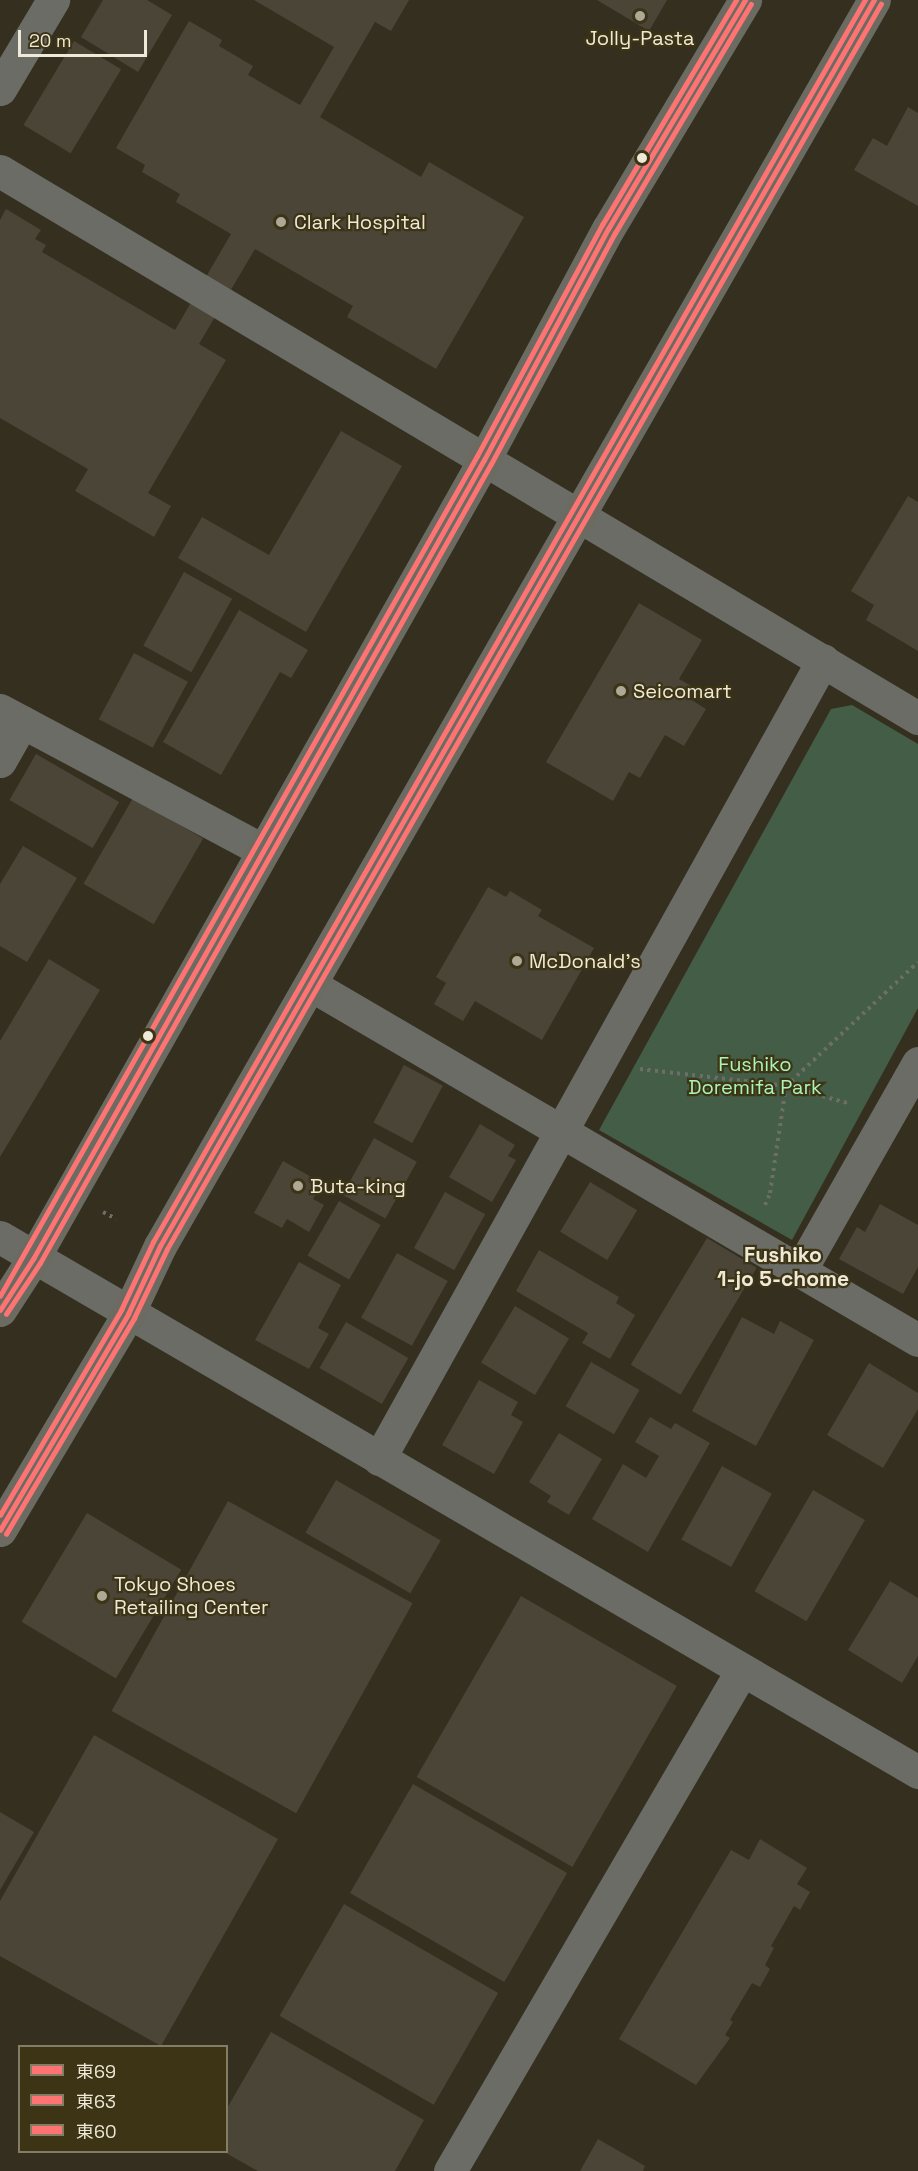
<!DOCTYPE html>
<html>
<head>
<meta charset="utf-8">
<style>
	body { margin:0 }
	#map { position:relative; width:918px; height:2171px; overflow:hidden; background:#342f1f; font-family:"Space Grotesk","Noto Sans JP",sans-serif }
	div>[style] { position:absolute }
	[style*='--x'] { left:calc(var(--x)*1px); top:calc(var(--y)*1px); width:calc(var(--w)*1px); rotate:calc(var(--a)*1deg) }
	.green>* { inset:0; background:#445d46 }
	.building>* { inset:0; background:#4b4538; transform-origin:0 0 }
	.path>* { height:4px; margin-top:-2px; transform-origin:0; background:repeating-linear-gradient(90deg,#6d6e66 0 3px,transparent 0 7.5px) }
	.minor>* { height:33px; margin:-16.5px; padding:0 16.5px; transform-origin:16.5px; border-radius:16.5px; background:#6b6c66 }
	.major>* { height:33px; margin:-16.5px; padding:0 16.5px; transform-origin:16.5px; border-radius:16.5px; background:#6b6b62 }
	.bus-1>* { height:4.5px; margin:-2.25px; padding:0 2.25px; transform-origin:2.25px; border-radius:2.25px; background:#ff7373 }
	.bus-2>* { height:4.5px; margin:-2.25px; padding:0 2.25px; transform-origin:2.25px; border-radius:2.25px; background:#ff7373 }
	.bus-3>* { height:4.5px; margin:-2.25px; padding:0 2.25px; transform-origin:2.25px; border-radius:2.25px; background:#ff7373 }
	.dots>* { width:16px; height:16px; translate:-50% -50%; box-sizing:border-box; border:3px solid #3d3416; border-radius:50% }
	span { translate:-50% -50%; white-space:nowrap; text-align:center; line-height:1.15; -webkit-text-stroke:4.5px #3d3416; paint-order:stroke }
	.poi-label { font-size:20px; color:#efe9d8 }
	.left { translate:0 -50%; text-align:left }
	.park-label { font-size:20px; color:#a9f5b5 }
	.neighbourhood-label { font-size:21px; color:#efe9d8; font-weight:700 }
	.legend { position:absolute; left:18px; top:2045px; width:210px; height:108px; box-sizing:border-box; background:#3d3416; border:2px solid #847c64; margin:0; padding:8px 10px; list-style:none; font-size:18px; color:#efe9d8 }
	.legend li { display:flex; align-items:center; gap:12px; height:30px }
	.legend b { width:30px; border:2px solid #847c64 }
	.scale { position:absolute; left:18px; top:30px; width:129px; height:27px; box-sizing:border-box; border:3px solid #efe9d8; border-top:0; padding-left:8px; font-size:18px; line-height:21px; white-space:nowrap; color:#efe9d8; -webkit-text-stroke:4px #3d3416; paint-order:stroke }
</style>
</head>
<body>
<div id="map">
	<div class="green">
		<i style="clip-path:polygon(852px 705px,918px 744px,918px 1008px,792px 1240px,599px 1130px,831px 709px)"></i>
	</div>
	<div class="building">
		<i style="clip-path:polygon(103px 0,147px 0,172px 15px,138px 72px,81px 37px)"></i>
		<i style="clip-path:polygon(254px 0,409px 0,391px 31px,375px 22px,320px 117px,421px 177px,429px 162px,524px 217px,436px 369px,347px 317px,353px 306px,255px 249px,199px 344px,226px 360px,148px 493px,171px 506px,154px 537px,75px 491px,88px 469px,0 418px,0 220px,6px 209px,41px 230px,35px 239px,46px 245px,42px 252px,175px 330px,231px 234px,176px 202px,180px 194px,142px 172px,145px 165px,116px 148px,189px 21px,222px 40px,219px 46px,253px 66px,248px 75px,300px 105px,334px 47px)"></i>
		<i style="clip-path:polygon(597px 0,667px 0,649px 31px)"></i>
		<i style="left:74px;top:41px;width:55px;height:98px;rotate:31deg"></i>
		<i style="clip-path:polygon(908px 107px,918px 113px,918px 206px,854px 170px,873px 138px,887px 146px)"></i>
		<i style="clip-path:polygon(341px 431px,402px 466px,306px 632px,178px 558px,202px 517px,269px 555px)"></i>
		<i style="clip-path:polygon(908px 496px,918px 502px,918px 651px,866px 620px,874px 605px,851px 591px)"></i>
		<i style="left:184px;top:572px;width:55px;height:84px;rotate:29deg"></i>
		<i style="clip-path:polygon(639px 603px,702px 640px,679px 679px,695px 688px,690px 699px,706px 709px,684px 746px,665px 735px,640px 778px,629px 772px,613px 801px,546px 762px)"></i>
		<i style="clip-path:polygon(239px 610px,308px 650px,291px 678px,280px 672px,221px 775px,163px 742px)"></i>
		<i style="left:134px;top:653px;width:61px;height:75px;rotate:28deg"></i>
		<i style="left:36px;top:754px;width:96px;height:53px;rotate:30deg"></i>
		<i style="left:133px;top:798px;width:81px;height:99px;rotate:30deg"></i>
		<i style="clip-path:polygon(23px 846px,77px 878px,27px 962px,0 946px,0 884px)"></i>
		<i style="clip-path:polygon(488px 887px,506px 897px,510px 891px,542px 910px,538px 916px,594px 948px,542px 1040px,475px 1001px,463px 1021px,434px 1004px,446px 983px,436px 977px)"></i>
		<i style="clip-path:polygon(49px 959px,100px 990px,0 1157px,0 1041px)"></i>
		<i style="left:404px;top:1065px;width:44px;height:65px;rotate:28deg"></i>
		<i style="clip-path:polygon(480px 1124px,515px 1145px,508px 1156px,516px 1160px,492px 1202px,449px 1177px)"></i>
		<i style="left:374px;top:1138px;width:49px;height:65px;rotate:29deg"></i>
		<i style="clip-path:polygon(283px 1161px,322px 1183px,313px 1199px,324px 1205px,309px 1232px,287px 1219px,282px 1228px,254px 1213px)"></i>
		<i style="left:590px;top:1182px;width:55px;height:58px;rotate:31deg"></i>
		<i style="left:445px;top:1192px;width:46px;height:64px;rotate:29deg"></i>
		<i style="left:339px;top:1201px;width:48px;height:63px;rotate:30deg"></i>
		<i style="clip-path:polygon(880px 1204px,918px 1225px,918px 1267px,903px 1294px,839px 1259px,857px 1227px,865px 1232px)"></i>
		<i style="left:707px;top:1238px;width:58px;height:148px;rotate:31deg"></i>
		<i style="clip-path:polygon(539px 1250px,619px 1297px,616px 1303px,635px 1315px,610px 1359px,582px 1343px,588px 1333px,516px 1291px)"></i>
		<i style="left:397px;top:1253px;width:58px;height:74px;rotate:29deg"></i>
		<i style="clip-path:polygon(299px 1262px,341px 1285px,318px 1328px,329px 1334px,309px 1369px,255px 1340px)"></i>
		<i style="left:515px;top:1306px;width:63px;height:66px;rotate:31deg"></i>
		<i style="clip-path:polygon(742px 1317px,774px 1334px,780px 1321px,814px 1340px,756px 1446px,692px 1411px)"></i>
		<i style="left:346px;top:1322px;width:72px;height:53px;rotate:30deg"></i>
		<i style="left:591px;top:1362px;width:56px;height:51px;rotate:30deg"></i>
		<i style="clip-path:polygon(869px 1363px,918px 1393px,918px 1409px,883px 1468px,827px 1435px)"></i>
		<i style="clip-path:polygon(479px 1380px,518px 1402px,511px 1415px,523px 1422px,494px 1474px,442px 1445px)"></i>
		<i style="clip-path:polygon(650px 1417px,671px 1429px,675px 1423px,710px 1443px,648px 1552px,592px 1519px,623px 1464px,646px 1478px,659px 1456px,635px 1442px)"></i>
		<i style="clip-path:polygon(559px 1433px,602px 1459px,569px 1515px,547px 1502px,551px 1496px,529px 1482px)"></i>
		<i style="left:722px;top:1466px;width:57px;height:84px;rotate:29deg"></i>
		<i style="left:336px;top:1480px;width:121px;height:61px;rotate:30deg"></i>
		<i style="left:813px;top:1490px;width:60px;height:117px;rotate:30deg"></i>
		<i style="left:228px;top:1501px;width:211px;height:240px;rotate:29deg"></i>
		<i style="left:87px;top:1513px;width:110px;height:127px;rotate:31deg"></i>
		<i style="clip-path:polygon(890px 1581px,918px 1598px,918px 1656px,902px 1683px,848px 1650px)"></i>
		<i style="left:521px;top:1596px;width:180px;height:209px;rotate:30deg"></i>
		<i style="clip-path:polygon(94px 1735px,278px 1839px,161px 2046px,0 1956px,0 1901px)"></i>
		<i style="left:413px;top:1784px;width:178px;height:126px;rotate:30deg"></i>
		<i style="clip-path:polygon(0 1812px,34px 1832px,0 1890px)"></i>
		<i style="clip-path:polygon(760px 1839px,807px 1868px,797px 1884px,810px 1892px,800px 1910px,794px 1906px,771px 1946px,774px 1948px,765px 1965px,770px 1969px,760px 1987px,752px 1983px,730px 2020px,733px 2022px,725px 2035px,730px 2038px,696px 2085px,619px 2039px,731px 1850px,749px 1860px)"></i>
		<i style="left:344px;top:1904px;width:178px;height:129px;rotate:30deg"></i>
		<i style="clip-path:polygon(271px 2032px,424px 2120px,395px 2171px,258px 2171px,226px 2153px,226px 2110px)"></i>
		<i style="clip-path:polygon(598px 2139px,645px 2166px,643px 2171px,580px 2171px)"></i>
	</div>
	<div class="path">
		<i style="--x:640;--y:1069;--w:147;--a:6.6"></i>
		<i style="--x:786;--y:1086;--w:67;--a:15.5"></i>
		<i style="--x:765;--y:1205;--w:13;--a:-67"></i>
		<i style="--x:770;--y:1193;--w:108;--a:-81.5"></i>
		<i style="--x:786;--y:1086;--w:181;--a:-43.2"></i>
		<i style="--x:103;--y:1212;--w:15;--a:28"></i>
	</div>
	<div class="minor">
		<i style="--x:0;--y:89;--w:104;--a:-59.2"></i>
		<i style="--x:0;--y:171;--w:1069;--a:30.79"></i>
		<i style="--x:0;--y:710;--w:297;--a:28.1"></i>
		<i style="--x:0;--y:761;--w:45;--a:-60.6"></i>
		<i style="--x:311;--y:985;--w:703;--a:30.32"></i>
		<i style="--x:0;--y:1237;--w:1063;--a:30.23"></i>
		<i style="--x:801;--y:1269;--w:237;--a:-60.4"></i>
		<i style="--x:379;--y:1459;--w:914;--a:-60.94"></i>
		<i style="--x:450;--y:2171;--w:580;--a:-59.76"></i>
	</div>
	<div class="major">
		<i style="--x:0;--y:1310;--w:61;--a:-57.1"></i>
		<i style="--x:33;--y:1259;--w:917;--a:-60.56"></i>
		<i style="--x:484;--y:460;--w:262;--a:-61.8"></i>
		<i style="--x:608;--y:229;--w:267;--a:-59.1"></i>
		<i style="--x:0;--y:1530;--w:251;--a:-59.3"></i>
		<i style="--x:128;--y:1314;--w:75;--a:-64.8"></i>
		<i style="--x:160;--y:1246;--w:1436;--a:-60.19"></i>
	</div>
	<div class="bus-1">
		<i style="--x:0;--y:1310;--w:61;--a:-57.1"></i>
		<i style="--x:33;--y:1259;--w:917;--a:-60.56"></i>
		<i style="--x:484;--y:460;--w:262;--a:-61.8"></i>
		<i style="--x:608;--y:229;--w:267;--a:-59.1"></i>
		<i style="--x:0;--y:1530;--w:251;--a:-59.3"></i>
		<i style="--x:128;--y:1314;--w:75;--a:-64.8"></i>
		<i style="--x:160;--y:1246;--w:1436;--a:-60.19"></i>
	</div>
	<div class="bus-2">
		<i style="--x:6;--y:1314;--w:61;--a:-56.3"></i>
		<i style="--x:40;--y:1263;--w:917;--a:-60.56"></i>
		<i style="--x:491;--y:464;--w:262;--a:-61.8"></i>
		<i style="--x:615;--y:233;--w:266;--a:-59.3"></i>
		<i style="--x:6;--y:1534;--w:251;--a:-59.3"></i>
		<i style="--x:134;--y:1318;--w:76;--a:-64.4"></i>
		<i style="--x:167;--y:1249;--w:1435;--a:-60.17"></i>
	</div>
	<div class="bus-3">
		<i style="--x:0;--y:1296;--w:966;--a:-60.41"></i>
		<i style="--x:477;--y:456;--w:263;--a:-61.6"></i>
		<i style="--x:602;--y:225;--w:262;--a:-59.2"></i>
		<i style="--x:0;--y:1515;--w:238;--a:-59.4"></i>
		<i style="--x:121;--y:1310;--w:75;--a:-64.8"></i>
		<i style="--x:153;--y:1242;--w:1432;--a:-60.18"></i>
	</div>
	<div class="dots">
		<i style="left:640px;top:16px;background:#aea897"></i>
		<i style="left:642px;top:158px;background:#efe9d8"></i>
		<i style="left:281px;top:222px;background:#aea897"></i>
		<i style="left:621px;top:691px;background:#aea897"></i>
		<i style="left:517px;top:961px;background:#aea897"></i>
		<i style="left:148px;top:1036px;background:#efe9d8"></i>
		<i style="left:298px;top:1186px;background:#aea897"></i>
		<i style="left:102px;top:1596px;background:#aea897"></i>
	</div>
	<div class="poi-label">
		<span style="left:640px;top:38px">Jolly-Pasta</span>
		<span class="left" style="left:294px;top:222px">Clark Hospital</span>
		<span class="left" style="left:633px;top:691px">Seicomart</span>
		<span class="left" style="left:529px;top:961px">McDonald's</span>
		<span class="left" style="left:310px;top:1186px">Buta-king</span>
		<span class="left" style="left:114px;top:1596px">Tokyo Shoes<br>Retailing Center</span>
	</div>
	<div class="park-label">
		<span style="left:755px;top:1076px">Fushiko<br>Doremifa Park</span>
	</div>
	<div class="neighbourhood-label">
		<span style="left:783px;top:1267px">Fushiko<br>1-jo 5-chome</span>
	</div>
	<ul class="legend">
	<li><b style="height:8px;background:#ff7373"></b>東69</li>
	<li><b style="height:8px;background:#ff7373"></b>東63</li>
	<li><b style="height:8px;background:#ff7373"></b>東60</li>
	</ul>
	<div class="scale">20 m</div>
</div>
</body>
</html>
